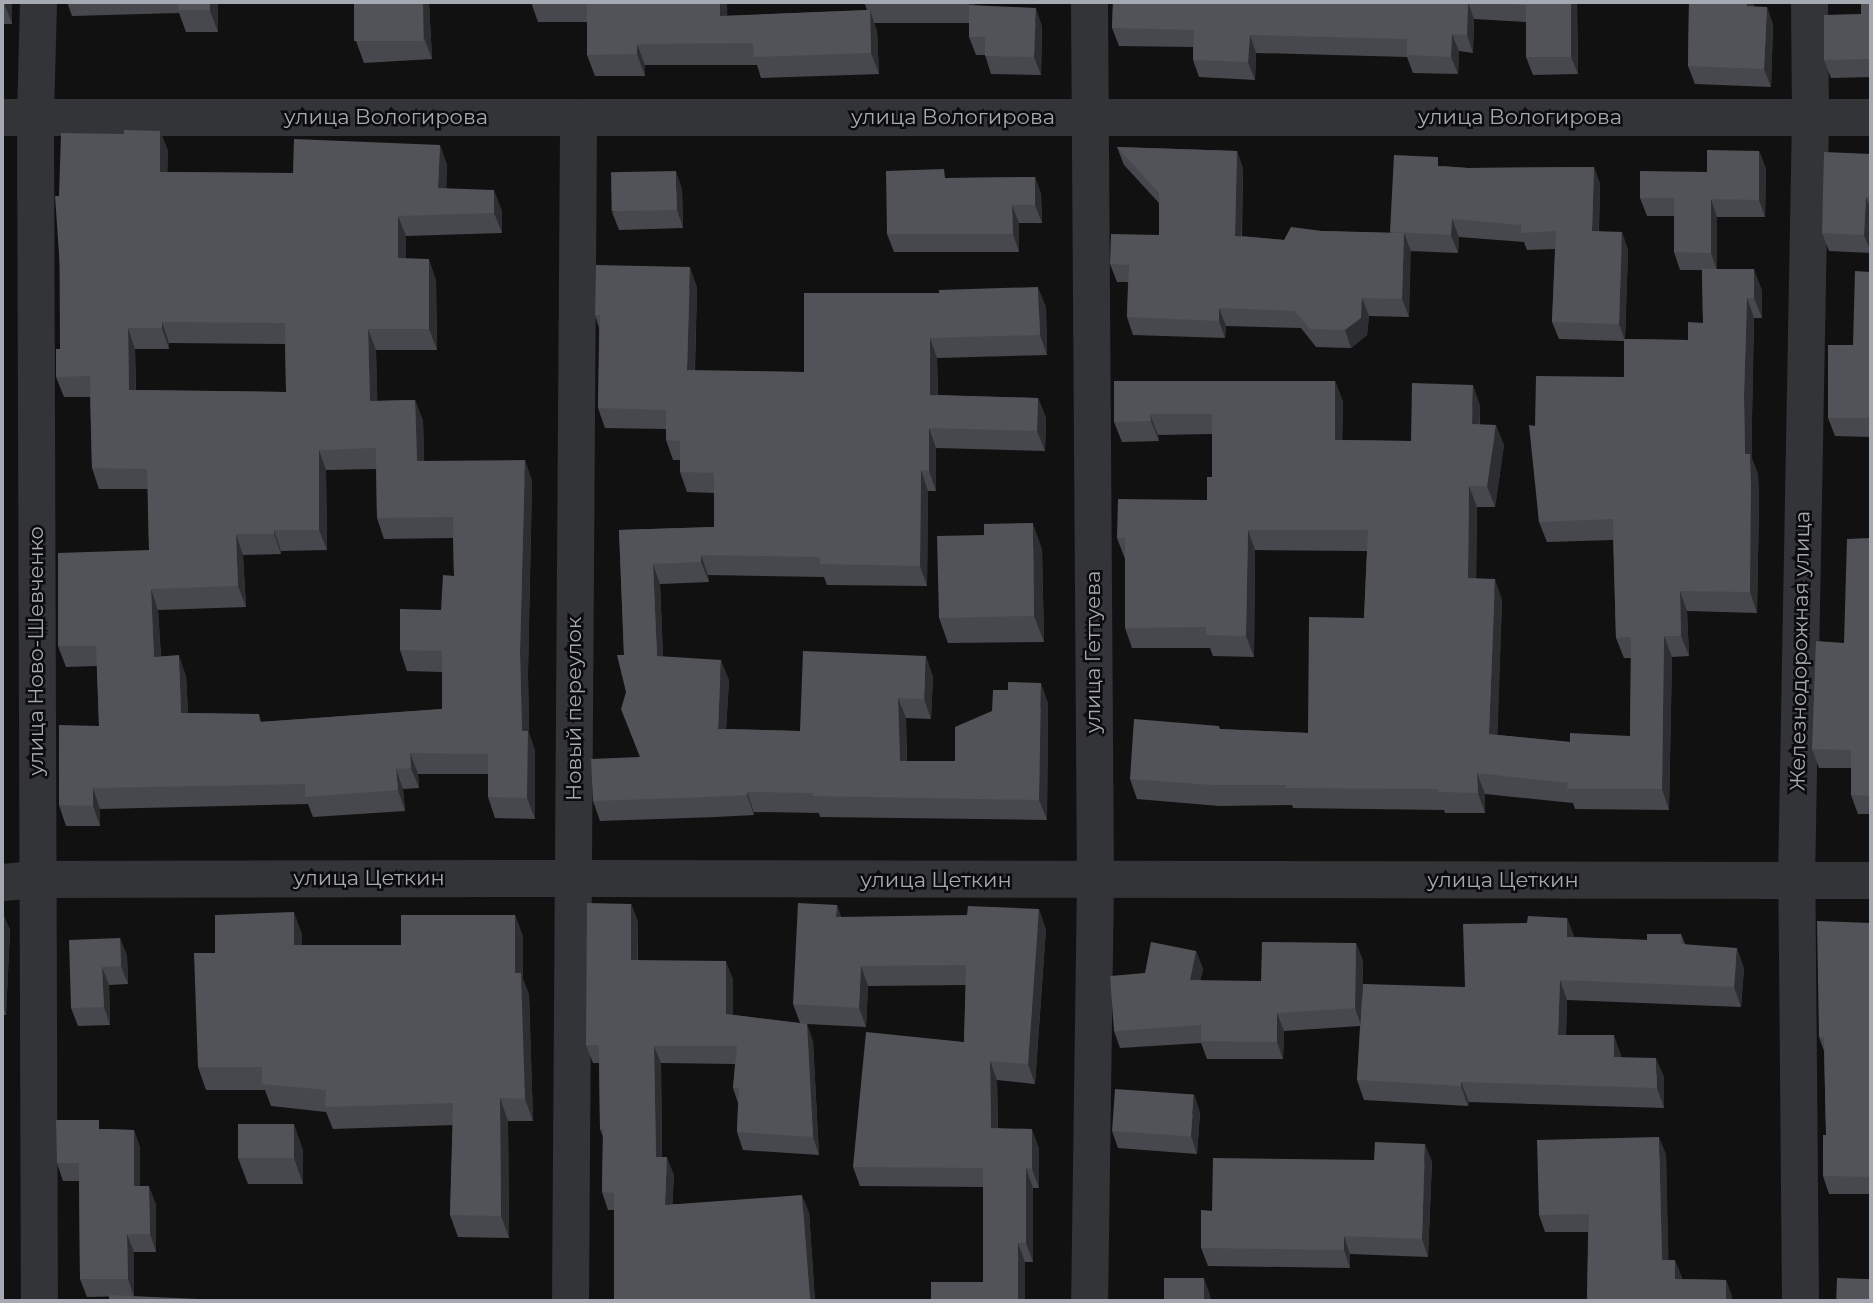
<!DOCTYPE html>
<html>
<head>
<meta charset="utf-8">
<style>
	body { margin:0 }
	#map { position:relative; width:1873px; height:1303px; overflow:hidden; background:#111112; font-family:Montserrat,sans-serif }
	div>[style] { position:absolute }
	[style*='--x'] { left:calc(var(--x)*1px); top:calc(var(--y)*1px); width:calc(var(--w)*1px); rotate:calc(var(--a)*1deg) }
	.minor>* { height:37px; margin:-18.5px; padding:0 18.5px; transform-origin:18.5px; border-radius:18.5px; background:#333437 }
	.wall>* { inset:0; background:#47484d; transform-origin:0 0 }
	.shaded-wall>* { inset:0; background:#2d2e31 }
	.building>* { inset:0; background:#515358; transform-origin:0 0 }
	span { translate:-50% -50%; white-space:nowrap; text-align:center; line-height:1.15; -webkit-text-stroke:5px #0c0c0d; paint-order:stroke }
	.street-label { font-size:21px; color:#a4a9b2 }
	.frame { position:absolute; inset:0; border:4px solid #a4a9b2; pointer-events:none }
</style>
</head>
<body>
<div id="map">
	<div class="minor">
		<i style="--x:38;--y:2;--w:116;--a:91.5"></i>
		<i style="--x:35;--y:118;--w:1183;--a:89.81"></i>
		<i style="--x:1089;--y:2;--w:878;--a:89.61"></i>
		<i style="--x:1095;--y:880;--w:421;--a:90.8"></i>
		<i style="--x:2;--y:117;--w:1869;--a:0"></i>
		<i style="--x:2;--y:882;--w:34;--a:-5"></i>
		<i style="--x:36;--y:879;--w:537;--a:-0.11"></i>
		<i style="--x:573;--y:878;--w:1298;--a:0.09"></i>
		<i style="--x:570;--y:1301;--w:1184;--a:-89.61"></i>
		<i style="--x:1800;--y:1301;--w:421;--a:-90.5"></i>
		<i style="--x:1796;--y:880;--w:763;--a:-88.95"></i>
		<i style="--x:1810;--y:117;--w:115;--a:-90.5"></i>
	</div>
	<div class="wall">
		<i style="left:2px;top:2px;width:10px;height:22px"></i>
		<i style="clip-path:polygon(67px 2px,218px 2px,218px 32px,186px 32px,179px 13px,72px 16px)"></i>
		<i style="clip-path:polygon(354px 2px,465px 2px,429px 3px,432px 59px,364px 63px,356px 41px)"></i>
		<i style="clip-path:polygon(531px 2px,727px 2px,727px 16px,867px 10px,864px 2px,975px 2px,975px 5px,1042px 26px,1041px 75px,991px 74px,985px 55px,976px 55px,969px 37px,969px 23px,874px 23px,877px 31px,879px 74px,761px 78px,757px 65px,645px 65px,645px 76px,595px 76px,587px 55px,587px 22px,538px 22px)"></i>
		<i style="clip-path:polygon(1113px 2px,1577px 2px,1578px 74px,1533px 75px,1526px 57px,1526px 22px,1474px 19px,1473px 53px,1459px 51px,1458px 74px,1413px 73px,1407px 57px,1256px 53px,1255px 80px,1199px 77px,1193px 60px,1193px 47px,1119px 46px,1112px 28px)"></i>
		<i style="clip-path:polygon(1689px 2px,1754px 2px,1754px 7px,1767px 7px,1773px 25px,1771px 87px,1695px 84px,1688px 66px)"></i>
		<i style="clip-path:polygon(1871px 2px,1871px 77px,1831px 78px,1824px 60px)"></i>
		<i style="clip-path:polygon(evenodd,160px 131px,168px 151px,167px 172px,293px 173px,440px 145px,447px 165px,446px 188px,502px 211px,502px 233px,406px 236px,406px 259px,436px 280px,437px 350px,376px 350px,377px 401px,415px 400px,423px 421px,424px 461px,532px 480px,528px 673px,529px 733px,535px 751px,535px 819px,495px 818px,488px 797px,488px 774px,418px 774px,419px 788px,403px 789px,405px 811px,313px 817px,308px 804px,100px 809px,100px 826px,66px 826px,59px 805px,99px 726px,97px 666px,66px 667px,58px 646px,149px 550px,148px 489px,99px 489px,92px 468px,90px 397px,64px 397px,56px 377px,60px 349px,59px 196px,124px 134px,160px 131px,169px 343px,285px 344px,286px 392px,136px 390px,135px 349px,169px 349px,169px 343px,160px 131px,376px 469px,377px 518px,384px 539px,453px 538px,454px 576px,441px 610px,400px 650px,407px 671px,442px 672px,442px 709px,261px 722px,259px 714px,188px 713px,186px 676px,161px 656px,158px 610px,246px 607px,243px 555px,281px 554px,281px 551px,327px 550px,326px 470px,376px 469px)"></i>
		<i style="clip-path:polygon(1117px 147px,1237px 151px,1243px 169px,1242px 236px,1284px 240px,1322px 231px,1390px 233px,1442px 166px,1468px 168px,1594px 167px,1600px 184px,1599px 231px,1628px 249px,1625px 339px,1688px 340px,1703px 323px,1702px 270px,1680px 270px,1674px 252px,1674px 216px,1647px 216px,1640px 198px,1759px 151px,1766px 169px,1765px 217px,1717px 217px,1717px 269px,1762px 290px,1762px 318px,1754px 318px,1752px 417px,1752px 459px,1758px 474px,1759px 503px,1757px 613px,1687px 611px,1689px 656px,1672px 657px,1669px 810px,1575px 809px,1573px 803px,1485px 794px,1485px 813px,1445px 813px,1444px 810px,1293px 808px,1292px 805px,1219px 806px,1137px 799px,1130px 779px,1219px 726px,1220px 729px,1308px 733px,1364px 618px,1367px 551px,1255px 550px,1254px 657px,1213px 656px,1210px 648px,1132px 648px,1125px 628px,1125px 559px,1117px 538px,1207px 500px,1212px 477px,1212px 434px,1158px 435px,1159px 441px,1122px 442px,1114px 422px,1114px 381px,1335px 381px,1343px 402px,1342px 440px,1411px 441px,1480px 405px,1480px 424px,1504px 445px,1495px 507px,1477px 507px,1476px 578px,1502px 600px,1497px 735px,1570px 742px,1630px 736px,1631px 658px,1624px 658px,1616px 638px,1613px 540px,1547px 542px,1539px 522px,1535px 426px,1624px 377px,1624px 341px,1559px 339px,1552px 322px,1555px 249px,1527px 250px,1524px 242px,1459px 237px,1458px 253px,1410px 251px,1409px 317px,1369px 316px,1367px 335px,1351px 348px,1316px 347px,1301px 328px,1226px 326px,1225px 338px,1133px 335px,1127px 317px,1128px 282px,1117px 282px,1110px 264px,1159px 235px,1159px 203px,1124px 165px)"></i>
		<i style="clip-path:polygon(1871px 154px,1871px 253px,1829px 251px,1822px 233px)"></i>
		<i style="clip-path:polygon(1035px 177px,1041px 194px,1042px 223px,1019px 223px,1019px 252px,894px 252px,887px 234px,948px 178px)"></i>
		<i style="clip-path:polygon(682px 189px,683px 228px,619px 230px,612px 212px)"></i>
		<i style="clip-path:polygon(1871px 272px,1871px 437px,1835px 436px,1828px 418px,1853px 345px)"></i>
		<i style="clip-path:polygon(697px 287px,695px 371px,804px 372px,1046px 307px,1047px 355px,937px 358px,938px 395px,1038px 398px,1046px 418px,1045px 451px,936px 448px,936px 491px,928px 491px,927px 586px,827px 585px,824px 577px,708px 575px,709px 582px,660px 584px,663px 657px,729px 680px,726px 729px,800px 731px,933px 676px,931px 719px,906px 718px,907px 761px,955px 761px,1048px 703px,1047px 820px,820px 817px,819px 813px,754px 812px,754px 815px,716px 817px,600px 821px,593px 801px,640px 757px,626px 692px,624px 655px,619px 530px,714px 527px,714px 493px,687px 492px,680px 472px,680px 460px,673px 460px,666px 440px,666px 429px,605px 428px,598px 408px,599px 328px,595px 315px)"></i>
		<i style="clip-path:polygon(984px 535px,1042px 549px,1044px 642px,948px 643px,939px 618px)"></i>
		<i style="clip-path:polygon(1871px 538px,1871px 814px,1858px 814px,1851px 795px,1851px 768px,1819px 768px,1812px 749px,1844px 643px)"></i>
		<i style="clip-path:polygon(631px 904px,638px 922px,638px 960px,733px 979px,733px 1015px,800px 1023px,793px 1004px,837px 905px,841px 917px,1046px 929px,1035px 1084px,997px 1080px,998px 1128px,1039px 1148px,1039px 1188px,1033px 1188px,1033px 1262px,1025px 1262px,983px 1282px,983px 1187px,860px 1186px,853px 1167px,964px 1042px,966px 985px,868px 986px,866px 1027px,807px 1024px,813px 1042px,819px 1155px,743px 1150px,737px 1132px,738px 1103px,733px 1088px,735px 1064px,661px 1063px,662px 1157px,674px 1175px,672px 1204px,809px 1212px,815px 1301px,614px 1301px,614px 1210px,608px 1210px,602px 1192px,603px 1137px,600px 1129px,599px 1063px,593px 1063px,586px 1045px)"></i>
		<i style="clip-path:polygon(2px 912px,10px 930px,6px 1015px,2px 1015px)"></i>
		<i style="clip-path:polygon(515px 915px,523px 937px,523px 979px,529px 995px,533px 1121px,508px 1121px,509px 1238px,458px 1237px,450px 1215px,453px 1125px,333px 1129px,326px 1112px,271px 1106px,265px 1090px,206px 1090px,198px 1067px,215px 953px,302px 934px,302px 945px,401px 945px)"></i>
		<i style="clip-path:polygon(1567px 918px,1574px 937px,1647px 940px,1681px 934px,1685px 944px,1744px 968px,1741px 1007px,1567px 1000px,1566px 1035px,1621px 1055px,1621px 1057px,1664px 1077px,1664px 1108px,1469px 1102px,1468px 1106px,1364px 1100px,1357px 1080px,1360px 1026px,1284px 1031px,1283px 1059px,1207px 1059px,1201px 1043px,1120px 1048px,1114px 1031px,1145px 973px,1196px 951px,1203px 969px,1200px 981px,1261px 981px,1356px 943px,1363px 961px,1362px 1003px,1465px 987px,1527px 923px)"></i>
		<i style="clip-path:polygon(1863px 923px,1871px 923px,1871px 1194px,1829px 1194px,1823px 1176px,1826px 1135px,1824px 1051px,1819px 1037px)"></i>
		<i style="clip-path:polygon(120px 938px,127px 956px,128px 984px,109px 985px,110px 1025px,78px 1026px,71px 1008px)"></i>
		<i style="clip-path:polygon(1200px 1112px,1197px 1154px,1118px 1148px,1112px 1131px)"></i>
		<i style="clip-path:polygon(102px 1129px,134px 1130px,140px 1148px,140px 1186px,156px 1204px,156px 1252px,134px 1252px,134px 1296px,87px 1297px,80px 1279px,79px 1181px,63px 1181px,57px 1163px)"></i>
		<i style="clip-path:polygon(303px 1150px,303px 1184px,248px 1184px,238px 1158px)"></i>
		<i style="clip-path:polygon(1666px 1154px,1668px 1260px,1682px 1277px,1682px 1279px,1726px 1280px,1732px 1297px,1732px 1301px,1587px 1301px,1588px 1232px,1545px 1232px,1539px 1215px)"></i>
		<i style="clip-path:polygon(1432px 1161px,1428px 1257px,1350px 1254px,1350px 1268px,1208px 1266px,1201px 1248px,1212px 1211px)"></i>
	</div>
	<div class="shaded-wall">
		<i style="clip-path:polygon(5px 2px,12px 2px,12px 23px,5px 6px)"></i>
		<i style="clip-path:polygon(210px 2px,218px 2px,218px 32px,210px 11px)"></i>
		<i style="clip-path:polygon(423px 2px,429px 2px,432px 59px,424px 38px)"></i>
		<i style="clip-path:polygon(720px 2px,727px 2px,728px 37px,720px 16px)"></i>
		<i style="clip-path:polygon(968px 2px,975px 2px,976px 23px)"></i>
		<i style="clip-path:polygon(1468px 2px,1474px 19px,1473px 53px,1467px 35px)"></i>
		<i style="clip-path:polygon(1571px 2px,1577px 2px,1578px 74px,1571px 57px)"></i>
		<i style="clip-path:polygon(1747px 2px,1754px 2px,1753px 24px,1747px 6px)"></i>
		<i style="clip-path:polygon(1767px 7px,1773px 25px,1771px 87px,1764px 69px)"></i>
		<i style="clip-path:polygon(1036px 8px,1042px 26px,1041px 75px,1034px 57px)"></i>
		<i style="clip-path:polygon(870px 10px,877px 31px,879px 74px,871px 53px)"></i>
		<i style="clip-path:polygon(1452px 34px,1459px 51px,1458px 74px,1451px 57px)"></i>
		<i style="clip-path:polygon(1250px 35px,1256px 53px,1255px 80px,1248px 62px)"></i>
		<i style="clip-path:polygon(637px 44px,645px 65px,645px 76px,637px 54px)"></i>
		<i style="clip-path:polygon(160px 131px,168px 151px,167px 192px,160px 172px)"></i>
		<i style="clip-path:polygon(440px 145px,447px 165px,446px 209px,438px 188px)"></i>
		<i style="clip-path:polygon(1237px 151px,1243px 169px,1241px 253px,1235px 236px)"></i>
		<i style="clip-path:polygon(1759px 151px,1766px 169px,1765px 217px,1759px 200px)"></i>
		<i style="clip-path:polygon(1594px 167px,1600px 184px,1598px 248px,1592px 231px)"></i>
		<i style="clip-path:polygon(676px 171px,682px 189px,683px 228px,677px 210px)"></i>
		<i style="clip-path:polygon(1035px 177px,1041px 194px,1042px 223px,1035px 205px)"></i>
		<i style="clip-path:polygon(494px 190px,502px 211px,502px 233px,494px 213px)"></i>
		<i style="clip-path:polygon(1866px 197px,1871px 210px,1871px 253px,1864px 235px)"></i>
		<i style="clip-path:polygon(1711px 199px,1717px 217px,1717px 271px,1711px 253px)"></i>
		<i style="clip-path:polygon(1012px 205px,1019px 223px,1019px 252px,1013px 234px)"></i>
		<i style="clip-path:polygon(398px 216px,406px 236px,406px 279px,398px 258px)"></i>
		<i style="clip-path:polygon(1452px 219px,1459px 237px,1458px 253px,1451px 235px)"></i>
		<i style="clip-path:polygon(1622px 232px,1628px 249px,1625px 341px,1619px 324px)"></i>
		<i style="clip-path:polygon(1404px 233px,1411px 251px,1409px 317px,1402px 299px)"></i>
		<i style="clip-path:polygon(429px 259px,436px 280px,437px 350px,429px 329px)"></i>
		<i style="clip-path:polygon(690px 267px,697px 287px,694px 391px,687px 370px)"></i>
		<i style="clip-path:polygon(1754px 269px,1762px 290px,1762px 318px,1754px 298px)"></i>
		<i style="clip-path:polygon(1038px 287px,1046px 307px,1047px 355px,1040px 335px)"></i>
		<i style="clip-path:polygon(1362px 298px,1369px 316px,1367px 335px,1351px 348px,1345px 330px)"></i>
		<i style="clip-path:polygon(1747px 298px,1754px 318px,1752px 417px,1752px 459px,1758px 474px,1759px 503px,1757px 613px,1750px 592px,1745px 454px,1744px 396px)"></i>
		<i style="clip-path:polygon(1219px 308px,1226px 326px,1225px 338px,1219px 321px)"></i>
		<i style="clip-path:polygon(162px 322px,169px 343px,169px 349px,162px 328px)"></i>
		<i style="clip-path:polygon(128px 328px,135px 349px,136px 410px,129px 390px)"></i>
		<i style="clip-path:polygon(368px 329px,376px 350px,378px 422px,370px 401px)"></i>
		<i style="clip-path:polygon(930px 338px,937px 358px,938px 415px,930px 395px)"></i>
		<i style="clip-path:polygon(1335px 381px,1343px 402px,1342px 461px,1335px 440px)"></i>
		<i style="clip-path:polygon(1473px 385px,1480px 405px,1479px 445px,1472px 424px)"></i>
		<i style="clip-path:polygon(1038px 398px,1046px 418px,1045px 451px,1037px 431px)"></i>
		<i style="clip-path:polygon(415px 400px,423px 421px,425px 482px,417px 461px)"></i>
		<i style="clip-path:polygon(1150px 414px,1158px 435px,1159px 441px,1151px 421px)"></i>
		<i style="clip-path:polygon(1496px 425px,1504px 445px,1495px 507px,1487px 486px)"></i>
		<i style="clip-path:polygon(929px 428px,936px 448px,936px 491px,929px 471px)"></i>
		<i style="clip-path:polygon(319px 450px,326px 470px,327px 550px,319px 530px)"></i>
		<i style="clip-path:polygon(525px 460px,532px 480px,528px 673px,529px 733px,535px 751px,535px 819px,527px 798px,522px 731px,520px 652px)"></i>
		<i style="clip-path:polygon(921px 470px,928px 491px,927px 586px,920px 566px)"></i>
		<i style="clip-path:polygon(1469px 486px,1477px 507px,1476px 599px,1468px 578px)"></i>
		<i style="clip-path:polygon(1033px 523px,1042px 549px,1044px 642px,1034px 616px)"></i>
		<i style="clip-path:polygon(274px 530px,281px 551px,281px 554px,274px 534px)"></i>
		<i style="clip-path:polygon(1248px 530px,1255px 550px,1254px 657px,1246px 636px)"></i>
		<i style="clip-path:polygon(236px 534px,243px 555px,246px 607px,238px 586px)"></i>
		<i style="clip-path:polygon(701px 555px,708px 575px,709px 582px,701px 562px)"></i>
		<i style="clip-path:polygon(653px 564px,660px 584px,664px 676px,657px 656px)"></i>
		<i style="clip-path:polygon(1495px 579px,1502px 600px,1497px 755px,1489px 734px)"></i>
		<i style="clip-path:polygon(151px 589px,158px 610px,162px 677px,154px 657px)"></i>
		<i style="clip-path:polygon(1680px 591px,1687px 611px,1689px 656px,1681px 636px)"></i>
		<i style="clip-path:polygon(1664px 636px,1672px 657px,1669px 810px,1662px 789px)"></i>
		<i style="clip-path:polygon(179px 655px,186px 676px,189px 733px,181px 713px)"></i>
		<i style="clip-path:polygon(926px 656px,933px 676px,931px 719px,924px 699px)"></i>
		<i style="clip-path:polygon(721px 660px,729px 680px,725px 749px,718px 729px)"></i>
		<i style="clip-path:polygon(1041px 683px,1048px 703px,1047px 820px,1039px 800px)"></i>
		<i style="clip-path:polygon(898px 698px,906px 718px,907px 781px,900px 761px)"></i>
		<i style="clip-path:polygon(410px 753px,418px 774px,419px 788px,411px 768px)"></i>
		<i style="clip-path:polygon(396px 769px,403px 789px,405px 811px,398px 790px)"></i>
		<i style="clip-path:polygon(1477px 773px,1485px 794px,1485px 813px,1478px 793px)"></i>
		<i style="clip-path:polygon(93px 788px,100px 809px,100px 826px,93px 806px)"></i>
		<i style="clip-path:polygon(747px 792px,754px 812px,754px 815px,747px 795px)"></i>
		<i style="clip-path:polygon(631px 904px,638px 922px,637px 978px,631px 960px)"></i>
		<i style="clip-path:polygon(837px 905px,844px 924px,836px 917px)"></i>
		<i style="clip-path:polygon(1039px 909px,1046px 929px,1035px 1084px,1028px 1064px)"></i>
		<i style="clip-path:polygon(294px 912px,302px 934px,302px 967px,294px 945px)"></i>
		<i style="clip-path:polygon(3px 913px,10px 930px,6px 1015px,2px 1004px,2px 943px)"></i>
		<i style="clip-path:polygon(515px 915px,523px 937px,523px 979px,529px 995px,533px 1121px,525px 1099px,515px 973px)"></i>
		<i style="clip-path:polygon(1567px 918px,1575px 938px,1567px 937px)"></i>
		<i style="clip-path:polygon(120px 938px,127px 956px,128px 984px,121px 966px)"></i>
		<i style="clip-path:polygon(1356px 943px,1363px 961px,1361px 1026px,1355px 1008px)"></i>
		<i style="clip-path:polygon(1737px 948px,1744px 968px,1741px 1007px,1734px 987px)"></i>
		<i style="clip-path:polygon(1196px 951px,1203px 969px,1196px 998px,1190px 980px)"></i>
		<i style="clip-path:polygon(726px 961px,733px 979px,733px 1032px,726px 1014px)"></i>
		<i style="clip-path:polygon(861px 966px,868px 986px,866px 1027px,859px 1008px)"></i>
		<i style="clip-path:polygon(102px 967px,109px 985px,110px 1025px,104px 1007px)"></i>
		<i style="clip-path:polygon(1560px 980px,1567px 1000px,1565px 1055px,1558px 1035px)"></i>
		<i style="clip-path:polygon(1277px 1013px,1284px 1031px,1283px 1059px,1277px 1042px)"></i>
		<i style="clip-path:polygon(807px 1024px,813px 1042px,819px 1155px,813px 1137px)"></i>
		<i style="clip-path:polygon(1614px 1035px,1621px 1055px,1621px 1077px,1614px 1057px)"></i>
		<i style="clip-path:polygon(654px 1046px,661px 1063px,662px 1175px,656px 1157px)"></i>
		<i style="clip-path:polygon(1656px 1058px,1664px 1077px,1664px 1108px,1657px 1088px)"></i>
		<i style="clip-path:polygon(990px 1061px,997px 1080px,998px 1148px,991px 1128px)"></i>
		<i style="clip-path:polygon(1461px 1082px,1469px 1102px,1468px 1106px,1461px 1086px)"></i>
		<i style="clip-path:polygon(1194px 1094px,1200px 1112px,1197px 1154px,1191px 1136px)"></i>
		<i style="clip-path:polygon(500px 1098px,508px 1121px,509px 1238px,501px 1216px)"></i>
		<i style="clip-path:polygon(294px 1124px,303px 1150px,303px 1184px,294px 1158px)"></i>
		<i style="clip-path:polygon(1032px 1129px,1039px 1148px,1039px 1188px,1032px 1169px)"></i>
		<i style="clip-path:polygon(134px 1130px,140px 1148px,140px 1204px,134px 1186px)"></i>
		<i style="clip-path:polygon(1659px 1137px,1666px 1154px,1669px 1277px,1662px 1260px)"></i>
		<i style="clip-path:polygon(1425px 1144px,1432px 1161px,1428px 1257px,1422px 1239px)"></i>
		<i style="clip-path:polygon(667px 1157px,674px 1175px,672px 1222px,665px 1205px)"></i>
		<i style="clip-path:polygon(1026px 1168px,1033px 1188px,1033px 1262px,1026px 1243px)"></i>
		<i style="clip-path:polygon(149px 1186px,156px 1204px,156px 1252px,150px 1234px)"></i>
		<i style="clip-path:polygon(802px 1195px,809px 1212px,815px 1301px,811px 1301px,810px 1299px)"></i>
		<i style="clip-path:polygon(127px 1234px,134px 1252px,134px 1297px,128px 1279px)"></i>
		<i style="clip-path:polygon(1344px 1236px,1350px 1254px,1350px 1268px,1344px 1250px)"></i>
		<i style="clip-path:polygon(1018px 1243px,1025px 1262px,1025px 1301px,1018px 1301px)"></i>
		<i style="clip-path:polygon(1675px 1260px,1682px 1277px,1681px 1296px,1675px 1279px)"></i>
		<i style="clip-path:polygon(1204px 1278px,1210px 1295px,1211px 1301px,1204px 1301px)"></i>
		<i style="clip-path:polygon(1726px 1280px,1732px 1297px,1732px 1301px,1726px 1301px)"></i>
	</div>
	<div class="building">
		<i style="left:178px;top:2px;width:32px;height:8px"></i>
		<i style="left:354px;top:2px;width:69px;height:39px"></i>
		<i style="clip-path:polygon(587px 2px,720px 2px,720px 16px,870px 10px,871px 53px,754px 57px,753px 43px,637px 44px,637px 54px,587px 55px)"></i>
		<i style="clip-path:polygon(1113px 2px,1468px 2px,1467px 35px,1452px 34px,1451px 57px,1407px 55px,1407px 39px,1250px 35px,1248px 62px,1193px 60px,1194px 30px,1112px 28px)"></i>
		<i style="clip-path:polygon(1469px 2px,1571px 2px,1571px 57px,1526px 57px,1526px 5px)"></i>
		<i style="clip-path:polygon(1689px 2px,1747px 2px,1747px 6px,1767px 7px,1764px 69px,1688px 66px)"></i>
		<i style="clip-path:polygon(1861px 2px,1871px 2px,1871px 59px,1824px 60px,1824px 15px,1861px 14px)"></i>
		<i style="clip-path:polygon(969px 5px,1036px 8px,1034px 57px,985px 56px,985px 37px,969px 37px)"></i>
		<i style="clip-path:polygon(evenodd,124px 130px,160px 131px,160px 172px,293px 173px,294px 139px,440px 145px,438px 188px,494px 190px,494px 213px,398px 216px,398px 258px,429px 259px,429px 329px,368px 329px,370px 401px,415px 400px,417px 461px,525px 460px,520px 652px,522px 731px,528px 731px,527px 798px,488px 797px,488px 754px,410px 753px,411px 768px,396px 769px,398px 790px,305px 797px,305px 784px,93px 788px,93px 806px,59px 805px,59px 725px,99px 726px,96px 646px,58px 646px,58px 553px,149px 550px,147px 469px,92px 468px,90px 376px,56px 377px,56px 349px,60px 349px,60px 268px,55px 196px,59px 196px,61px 133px,124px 134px,124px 130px,162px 322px,285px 323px,286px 392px,129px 390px,128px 328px,162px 328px,162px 322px,124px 130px,376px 448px,377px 518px,453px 517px,454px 576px,443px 575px,441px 610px,400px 609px,400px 650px,442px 651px,442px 709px,259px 722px,259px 714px,181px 713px,179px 655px,154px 657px,151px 589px,238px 586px,236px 534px,274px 534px,274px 530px,319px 530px,319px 450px,376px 448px)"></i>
		<i style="clip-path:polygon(1117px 147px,1237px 151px,1235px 236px,1284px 240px,1291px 227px,1322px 231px,1404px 233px,1402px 299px,1362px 298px,1361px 318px,1345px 330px,1310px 329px,1295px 311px,1219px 308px,1219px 321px,1127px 317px,1129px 265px,1110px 264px,1111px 234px,1159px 235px,1159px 193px)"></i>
		<i style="clip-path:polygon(1707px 150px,1759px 151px,1759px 200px,1711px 199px,1711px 253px,1674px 252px,1674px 198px,1640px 198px,1640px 171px,1707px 172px)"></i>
		<i style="clip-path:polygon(1824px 152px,1871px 154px,1871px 197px,1866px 197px,1864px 235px,1822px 233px)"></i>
		<i style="clip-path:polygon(1394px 155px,1438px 157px,1438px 166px,1468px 168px,1594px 167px,1592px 231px,1622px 232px,1619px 324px,1552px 322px,1556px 231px,1521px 233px,1521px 225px,1452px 219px,1451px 235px,1390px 232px)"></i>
		<i style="clip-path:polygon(944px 169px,945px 178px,1035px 177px,1035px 205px,1012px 205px,1013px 234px,887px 234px,886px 171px)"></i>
		<i style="left:676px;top:171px;width:39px;height:65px;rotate:89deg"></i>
		<i style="clip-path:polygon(596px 265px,690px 267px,687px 370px,804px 372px,804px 293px,939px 293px,939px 290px,1038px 287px,1040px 335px,930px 338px,930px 395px,1038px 398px,1037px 431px,929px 428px,929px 471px,921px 470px,920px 566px,820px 564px,820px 557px,701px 555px,701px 562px,653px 564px,657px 656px,721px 660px,718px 729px,800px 731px,803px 651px,926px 656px,924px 699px,898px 698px,900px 761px,955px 761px,955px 727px,992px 711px,993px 690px,1008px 690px,1008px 682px,1041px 683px,1039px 800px,813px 796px,813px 793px,747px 792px,747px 795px,709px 797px,593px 801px,591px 759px,640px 757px,621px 709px,626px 692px,617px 655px,624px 655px,619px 530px,714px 527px,714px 473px,680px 472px,680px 441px,666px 440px,666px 410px,598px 408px,600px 315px,595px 315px)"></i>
		<i style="clip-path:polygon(1702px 269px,1754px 269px,1754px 298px,1747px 298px,1744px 396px,1745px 454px,1750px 454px,1751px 482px,1750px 592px,1680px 591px,1681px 636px,1664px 636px,1662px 789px,1567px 789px,1568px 783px,1477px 773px,1478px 793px,1438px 792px,1438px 789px,1286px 788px,1286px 785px,1212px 785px,1130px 779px,1134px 719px,1219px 726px,1219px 729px,1308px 733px,1309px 617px,1364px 618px,1368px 530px,1248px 530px,1246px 636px,1206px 635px,1206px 627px,1125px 628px,1125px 538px,1117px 538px,1118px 499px,1207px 500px,1207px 477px,1212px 477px,1212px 414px,1150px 414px,1151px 421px,1114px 422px,1114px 381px,1335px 381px,1335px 440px,1411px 441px,1412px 383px,1473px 385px,1472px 424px,1496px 425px,1487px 486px,1469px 486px,1468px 578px,1495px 579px,1489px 734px,1570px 742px,1570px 733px,1630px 736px,1631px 637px,1616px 638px,1613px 519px,1539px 522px,1529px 425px,1535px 426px,1536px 376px,1624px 377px,1624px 339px,1688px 340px,1688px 322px,1703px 323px)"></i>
		<i style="clip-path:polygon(1855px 271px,1871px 272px,1871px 418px,1828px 418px,1828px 345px,1853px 345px)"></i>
		<i style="clip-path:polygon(1033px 523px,1034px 616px,939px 618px,937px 536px,984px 535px,984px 524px)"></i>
		<i style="clip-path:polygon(1871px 538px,1871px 796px,1851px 795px,1851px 750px,1812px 749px,1816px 641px,1844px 643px,1847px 539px)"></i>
		<i style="clip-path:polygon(587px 903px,631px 904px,631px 960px,726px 961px,726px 1014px,807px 1024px,813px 1137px,737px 1132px,739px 1088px,733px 1088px,737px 1046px,654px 1046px,656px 1157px,667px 1157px,665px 1205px,802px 1195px,810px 1299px,771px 1301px,614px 1301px,614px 1193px,602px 1192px,603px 1129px,600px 1129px,599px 1045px,586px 1045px)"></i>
		<i style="clip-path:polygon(798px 903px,837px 905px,836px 917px,967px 915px,968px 906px,1039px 909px,1028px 1064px,990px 1061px,991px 1128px,1032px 1129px,1032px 1169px,1026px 1168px,1026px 1243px,1018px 1243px,1018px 1301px,931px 1301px,931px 1282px,983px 1282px,983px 1168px,853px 1167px,866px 1032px,964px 1042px,966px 965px,861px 966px,859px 1008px,793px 1004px)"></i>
		<i style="clip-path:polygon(2px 912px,3px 913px,2px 943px)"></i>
		<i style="clip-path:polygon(294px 912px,294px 945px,401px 945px,401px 915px,515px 915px,515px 973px,521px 973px,525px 1099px,500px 1098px,501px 1216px,450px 1215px,453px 1103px,325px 1107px,326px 1090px,262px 1084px,262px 1067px,198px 1067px,194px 953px,215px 953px,215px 915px)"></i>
		<i style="clip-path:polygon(1528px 916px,1567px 918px,1567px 937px,1647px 940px,1647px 934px,1681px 934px,1681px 944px,1737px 948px,1734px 987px,1560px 980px,1558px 1035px,1614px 1035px,1614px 1057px,1656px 1058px,1657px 1088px,1461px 1082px,1461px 1086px,1357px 1080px,1363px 984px,1465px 987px,1463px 924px,1527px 923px)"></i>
		<i style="clip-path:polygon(1817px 921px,1871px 923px,1871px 1177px,1823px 1176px,1823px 1135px,1826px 1135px,1824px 1037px,1819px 1037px)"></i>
		<i style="clip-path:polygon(120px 938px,121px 966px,102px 967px,104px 1007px,71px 1008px,69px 940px)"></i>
		<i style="clip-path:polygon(1151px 942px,1196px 951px,1190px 980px,1261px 981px,1262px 942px,1356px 943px,1355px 1008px,1277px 1013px,1277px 1042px,1201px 1041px,1201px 1025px,1114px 1031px,1110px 976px,1145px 973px)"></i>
		<i style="left:1115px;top:1089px;width:79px;height:42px;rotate:4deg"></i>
		<i style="clip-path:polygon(56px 1120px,99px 1120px,99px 1129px,134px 1130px,134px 1186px,149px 1186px,150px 1234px,127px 1234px,128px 1279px,80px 1279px,79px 1163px,57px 1163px)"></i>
		<i style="left:294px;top:1124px;width:34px;height:56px;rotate:90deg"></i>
		<i style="clip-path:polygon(1659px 1137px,1662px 1260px,1675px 1260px,1675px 1279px,1726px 1280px,1726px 1301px,1587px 1301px,1589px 1214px,1539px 1215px,1537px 1140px)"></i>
		<i style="clip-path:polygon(1375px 1142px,1425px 1144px,1422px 1239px,1344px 1236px,1344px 1250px,1201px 1248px,1201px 1210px,1212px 1211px,1213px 1158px,1374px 1160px)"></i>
		<i style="left:1204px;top:1278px;width:23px;height:40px;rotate:90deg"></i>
		<i style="left:1837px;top:1278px;width:34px;height:23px;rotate:2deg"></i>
		<i style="clip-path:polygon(109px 1295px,243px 1301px,109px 1301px)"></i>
	</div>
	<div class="street-label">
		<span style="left:386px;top:117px">улица Вологирова</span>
		<span style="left:953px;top:117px">улица Вологирова</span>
		<span style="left:1520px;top:117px">улица Вологирова</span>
		<span style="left:36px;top:651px;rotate:-90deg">улица Ново-Шевченко</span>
		<span style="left:1800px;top:651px;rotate:-89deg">Железнодорожная улица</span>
		<span style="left:1093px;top:652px;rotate:-90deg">улица Геттуева</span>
		<span style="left:574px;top:709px;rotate:-90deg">Новый переулок</span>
		<span style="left:369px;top:878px">улица Цеткин</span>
		<span style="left:936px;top:880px">улица Цеткин</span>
		<span style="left:1503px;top:880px">улица Цеткин</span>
	</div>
	<div class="frame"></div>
</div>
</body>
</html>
